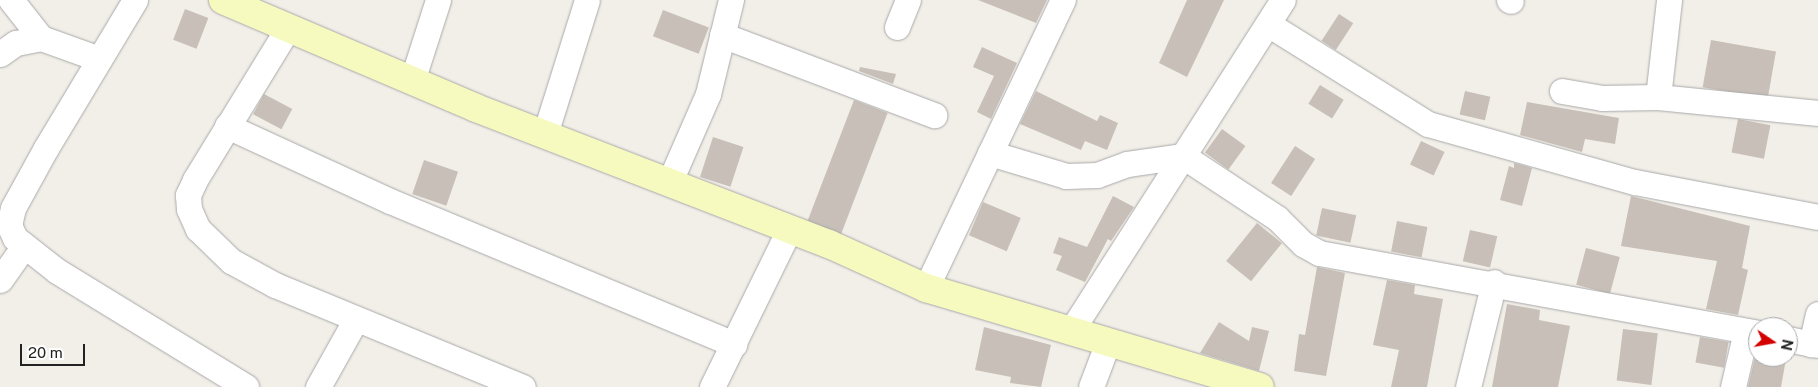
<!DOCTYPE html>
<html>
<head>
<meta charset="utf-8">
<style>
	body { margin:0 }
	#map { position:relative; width:1818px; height:387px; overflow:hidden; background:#f2efe9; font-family:"Public Sans",sans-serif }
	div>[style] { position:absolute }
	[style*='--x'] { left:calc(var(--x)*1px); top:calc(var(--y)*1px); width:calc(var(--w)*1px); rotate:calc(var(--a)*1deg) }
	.building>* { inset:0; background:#c7bfb8; transform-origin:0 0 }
	.roads { filter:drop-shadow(0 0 1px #a9a9a9) drop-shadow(0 0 1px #a9a9a9) }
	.street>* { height:25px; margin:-12.5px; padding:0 12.5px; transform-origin:12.5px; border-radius:12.5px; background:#fff }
	.secondary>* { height:28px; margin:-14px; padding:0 14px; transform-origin:14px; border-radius:14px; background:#f7fabf }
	span { translate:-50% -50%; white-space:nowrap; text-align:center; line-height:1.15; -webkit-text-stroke:5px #fff; paint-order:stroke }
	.north { position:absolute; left:1748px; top:317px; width:50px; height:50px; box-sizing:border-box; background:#fff; border:1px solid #a7a7a7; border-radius:50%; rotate:102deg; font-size:14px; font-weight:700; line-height:20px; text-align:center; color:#222 }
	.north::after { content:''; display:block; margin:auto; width:18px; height:22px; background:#d40000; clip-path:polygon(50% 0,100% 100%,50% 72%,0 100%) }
	.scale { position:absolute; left:20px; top:344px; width:65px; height:22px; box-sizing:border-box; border:2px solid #222; border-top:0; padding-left:6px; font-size:15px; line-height:18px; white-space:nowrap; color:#222; -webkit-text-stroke:4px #fff; paint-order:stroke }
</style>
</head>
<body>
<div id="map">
	<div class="building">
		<i style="clip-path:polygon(978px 0,1047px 0,1036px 23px)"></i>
		<i style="clip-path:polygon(1187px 0,1224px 0,1187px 77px,1159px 63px)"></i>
		<i style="left:185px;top:9px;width:25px;height:33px;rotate:21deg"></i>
		<i style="left:663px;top:10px;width:49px;height:28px;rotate:21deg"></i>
		<i style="left:1339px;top:14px;width:17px;height:32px;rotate:33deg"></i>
		<i style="left:1711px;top:40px;width:66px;height:48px;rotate:10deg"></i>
		<i style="clip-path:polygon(982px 47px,1017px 63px,991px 119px,977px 112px,994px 76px,973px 67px)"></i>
		<i style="clip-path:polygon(860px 67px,896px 74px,893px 84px,859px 71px)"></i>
		<i style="left:1320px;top:85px;width:28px;height:22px;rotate:32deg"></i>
		<i style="clip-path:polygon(1036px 91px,1097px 121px,1100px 115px,1118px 123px,1107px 150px,1085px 141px,1081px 150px,1020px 124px)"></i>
		<i style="left:1465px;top:91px;width:26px;height:24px;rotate:13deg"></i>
		<i style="left:264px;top:94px;width:32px;height:23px;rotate:28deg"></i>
		<i style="left:854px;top:100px;width:36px;height:130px;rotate:21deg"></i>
		<i style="clip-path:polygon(1527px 102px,1619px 118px,1615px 144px,1585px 139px,1582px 152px,1520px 135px)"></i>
		<i style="left:1738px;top:119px;width:33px;height:34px;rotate:11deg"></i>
		<i style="left:1222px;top:129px;width:29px;height:29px;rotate:36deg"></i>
		<i style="left:713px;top:137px;width:32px;height:42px;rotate:18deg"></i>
		<i style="left:1421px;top:141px;width:26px;height:26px;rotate:25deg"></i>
		<i style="left:1295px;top:146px;width:24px;height:44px;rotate:33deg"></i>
		<i style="left:424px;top:160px;width:36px;height:36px;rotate:19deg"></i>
		<i style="clip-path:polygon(1514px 163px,1532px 168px,1522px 206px,1500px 200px,1509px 166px,1514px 168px)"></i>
		<i style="clip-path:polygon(1113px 196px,1134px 207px,1111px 241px,1108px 239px,1085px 282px,1056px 270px,1062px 256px,1053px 253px,1059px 237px,1087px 247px)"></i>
		<i style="clip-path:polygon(1631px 196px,1750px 226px,1742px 268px,1748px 270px,1738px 315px,1706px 309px,1717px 261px,1621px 246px)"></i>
		<i style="left:983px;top:202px;width:41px;height:36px;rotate:23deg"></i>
		<i style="left:1322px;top:208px;width:35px;height:28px;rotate:12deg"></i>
		<i style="left:1397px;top:221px;width:31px;height:31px;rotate:11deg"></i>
		<i style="left:1257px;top:223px;width:32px;height:49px;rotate:39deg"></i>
		<i style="left:1470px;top:230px;width:28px;height:32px;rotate:13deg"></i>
		<i style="left:1586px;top:248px;width:35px;height:38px;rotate:15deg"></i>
		<i style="clip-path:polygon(1317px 267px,1345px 273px,1326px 376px,1294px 371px,1299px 334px,1305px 335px)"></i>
		<i style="clip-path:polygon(1387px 280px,1415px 285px,1414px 294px,1443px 299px,1427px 387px,1391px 387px,1399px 350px,1373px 345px)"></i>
		<i style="clip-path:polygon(1507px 304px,1540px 310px,1539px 320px,1570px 326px,1558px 387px,1492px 387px)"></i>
		<i style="clip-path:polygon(1219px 322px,1249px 341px,1252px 327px,1269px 331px,1259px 371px,1200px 353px)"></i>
		<i style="clip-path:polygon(984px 327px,1051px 345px,1041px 387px,1010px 383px,1011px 377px,975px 370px)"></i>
		<i style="left:1623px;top:329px;width:35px;height:52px;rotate:7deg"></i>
		<i style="left:1700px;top:337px;width:29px;height:26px;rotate:10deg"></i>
		<i style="clip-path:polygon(1756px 353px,1758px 357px,1786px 359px,1781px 387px,1748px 387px)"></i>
	</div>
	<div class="roads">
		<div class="street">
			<i style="--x:11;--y:0;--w:48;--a:51.7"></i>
			<i style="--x:135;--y:0;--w:173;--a:121"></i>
			<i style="--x:46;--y:148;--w:68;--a:118.8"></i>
			<i style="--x:13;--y:208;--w:17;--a:103"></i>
			<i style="--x:9;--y:225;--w:14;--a:65"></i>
			<i style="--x:15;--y:238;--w:53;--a:38.2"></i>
			<i style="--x:57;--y:271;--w:222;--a:31.5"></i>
			<i style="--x:1509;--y:0;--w:2;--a:27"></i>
			<i style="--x:1268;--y:24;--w:189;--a:32"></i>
			<i style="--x:1428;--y:124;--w:215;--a:15.7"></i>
			<i style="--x:1635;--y:182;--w:186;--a:10.8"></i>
			<i style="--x:897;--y:27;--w:29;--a:-68"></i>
			<i style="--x:288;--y:28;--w:178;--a:121.5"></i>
			<i style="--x:195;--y:180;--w:17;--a:115"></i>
			<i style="--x:188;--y:195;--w:14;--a:86"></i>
			<i style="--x:189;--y:209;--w:22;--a:66"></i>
			<i style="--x:198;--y:229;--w:46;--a:44.1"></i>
			<i style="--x:231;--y:261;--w:50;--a:28.6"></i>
			<i style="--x:275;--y:285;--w:268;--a:22.4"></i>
			<i style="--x:722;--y:35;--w:227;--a:20.7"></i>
			<i style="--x:0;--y:54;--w:19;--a:-35"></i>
			<i style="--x:16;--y:43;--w:25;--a:-11"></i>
			<i style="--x:41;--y:38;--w:62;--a:19.9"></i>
			<i style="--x:412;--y:81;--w:85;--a:-72.2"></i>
			<i style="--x:1562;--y:91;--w:41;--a:9.9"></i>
			<i style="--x:1602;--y:98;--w:56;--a:-1"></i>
			<i style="--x:1658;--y:97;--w:161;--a:5.7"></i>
			<i style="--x:1658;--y:97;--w:98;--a:-83.5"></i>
			<i style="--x:227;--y:126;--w:179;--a:24.7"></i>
			<i style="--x:390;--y:201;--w:373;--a:22.6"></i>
			<i style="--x:545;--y:134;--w:140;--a:-72.6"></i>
			<i style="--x:990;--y:153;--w:79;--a:16.8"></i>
			<i style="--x:1066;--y:176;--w:31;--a:-2"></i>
			<i style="--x:1097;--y:175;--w:32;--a:-20"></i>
			<i style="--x:1127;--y:164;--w:57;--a:-8.1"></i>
			<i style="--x:1183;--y:156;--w:113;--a:33.4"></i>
			<i style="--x:1277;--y:218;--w:37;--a:45"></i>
			<i style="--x:1303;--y:244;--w:18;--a:29"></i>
			<i style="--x:1319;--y:253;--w:446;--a:10.3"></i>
			<i style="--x:670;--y:181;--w:95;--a:-66.4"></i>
			<i style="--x:708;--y:94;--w:97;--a:-76.3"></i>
			<i style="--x:0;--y:280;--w:42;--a:-54.8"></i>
			<i style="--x:926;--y:288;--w:319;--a:-64.6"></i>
			<i style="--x:1818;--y:314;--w:31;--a:103"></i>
			<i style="--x:1811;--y:344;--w:7;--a:8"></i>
			<i style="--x:1071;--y:331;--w:393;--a:-57.4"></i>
			<i style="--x:1788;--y:339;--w:24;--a:12"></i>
			<i style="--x:318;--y:387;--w:78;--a:-60.8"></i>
			<i style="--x:712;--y:387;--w:177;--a:-63.9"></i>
			<i style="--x:1091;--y:387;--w:48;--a:-69.3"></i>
			<i style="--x:1468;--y:387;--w:108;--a:-76.1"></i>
			<i style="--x:1733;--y:387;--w:57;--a:-76.9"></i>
		</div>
		<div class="secondary">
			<i style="--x:223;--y:0;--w:275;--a:23.1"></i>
			<i style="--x:476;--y:108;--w:378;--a:21.1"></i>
			<i style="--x:829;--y:244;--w:107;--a:24.4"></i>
			<i style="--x:926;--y:288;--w:348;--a:16.5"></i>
		</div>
	</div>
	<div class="north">N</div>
	<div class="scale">20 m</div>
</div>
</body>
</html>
